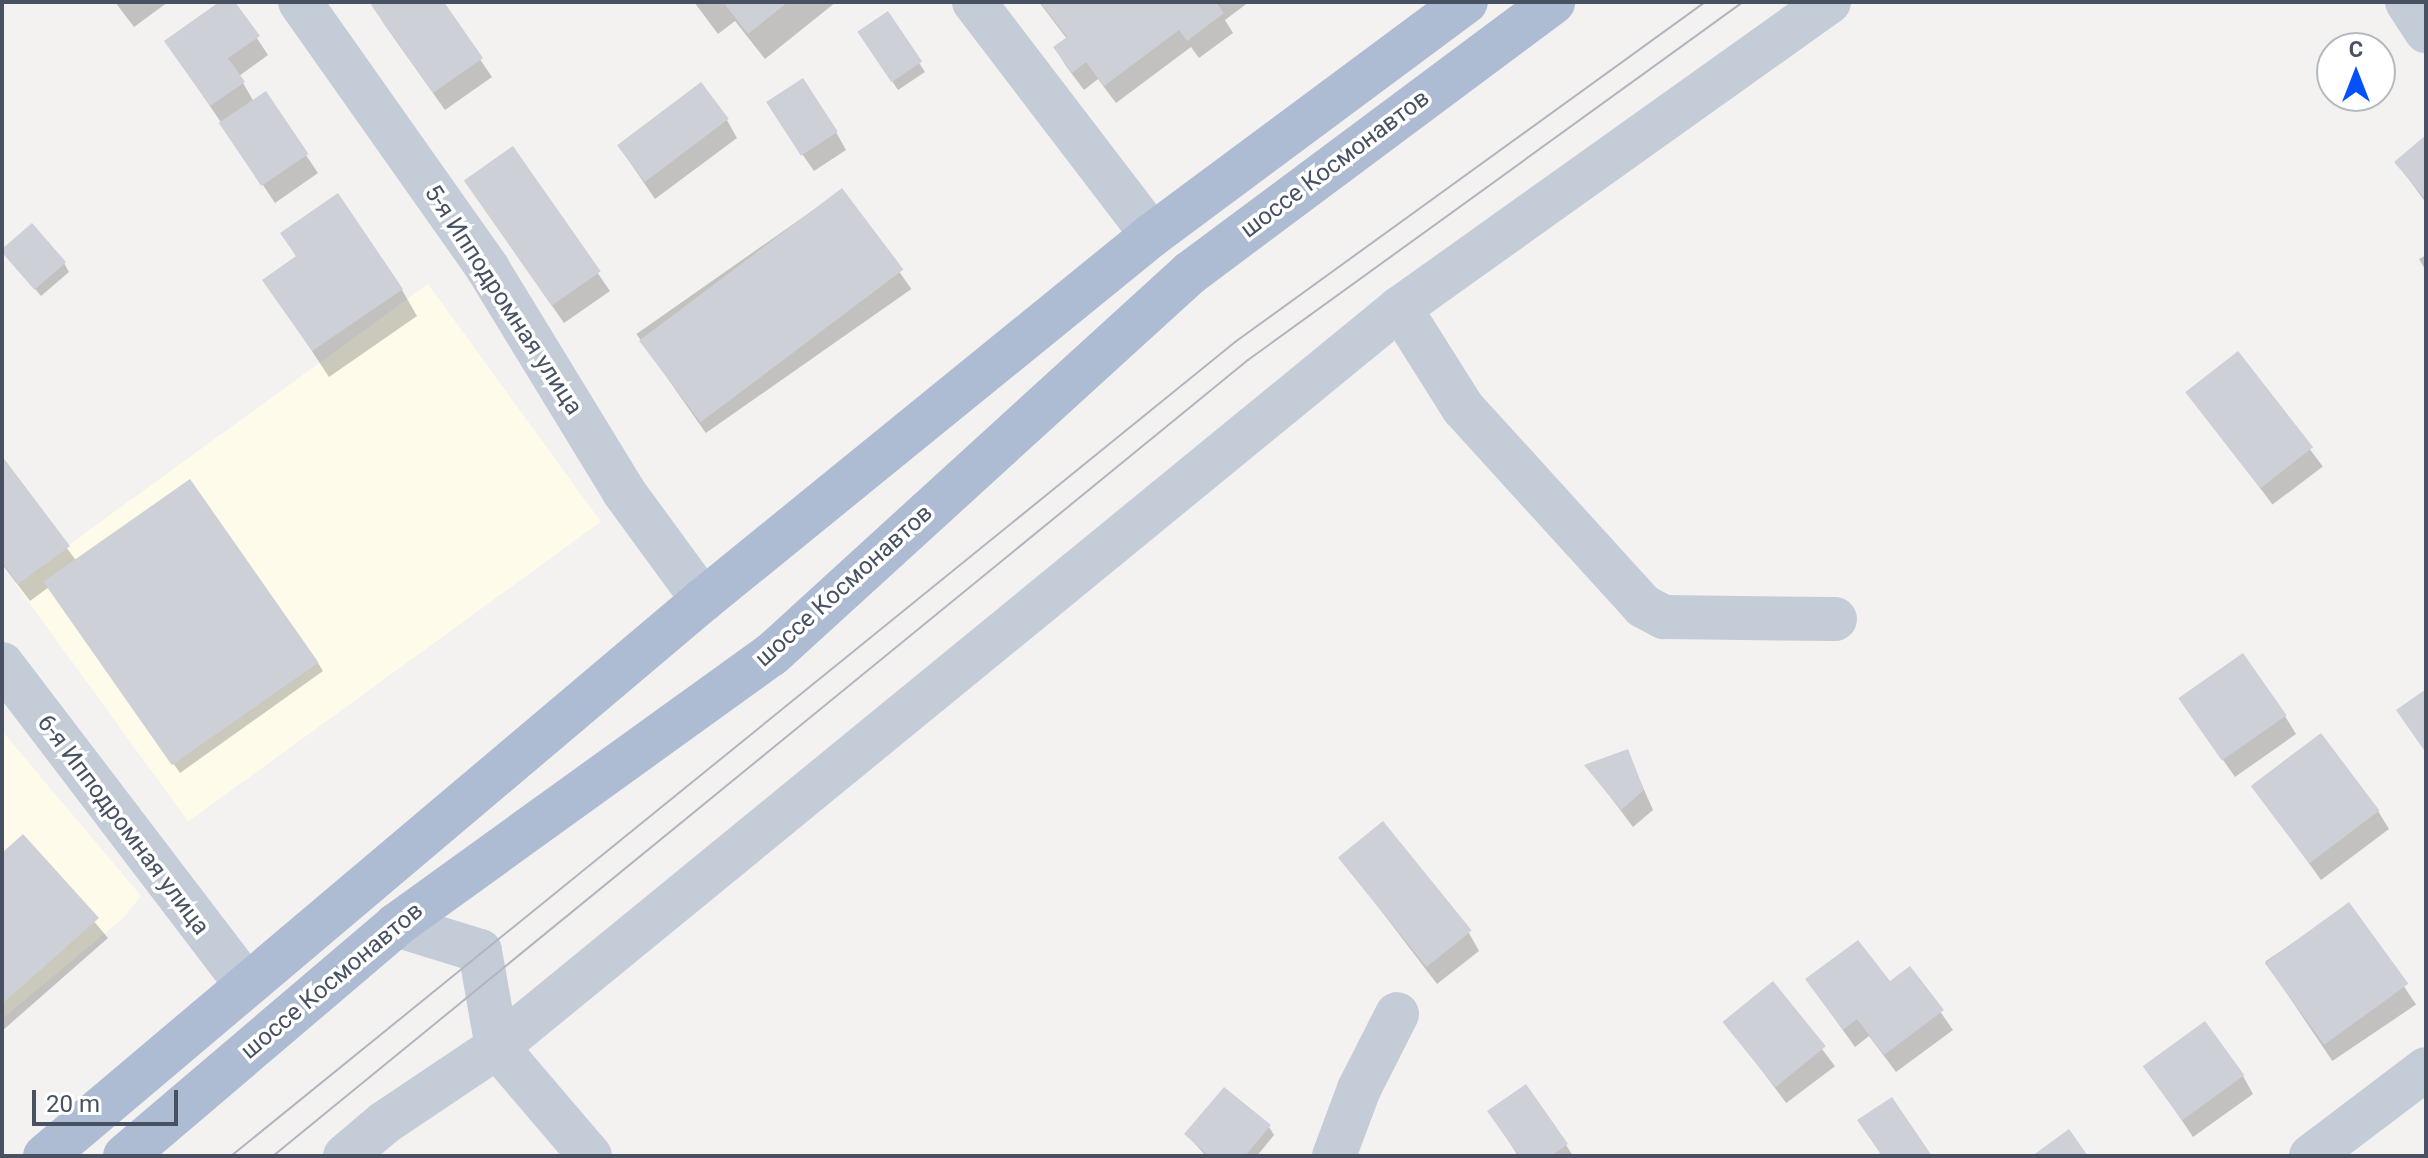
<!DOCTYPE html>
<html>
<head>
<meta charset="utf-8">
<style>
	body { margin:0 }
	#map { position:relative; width:2428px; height:1158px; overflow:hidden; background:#f4f2f1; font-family:Roboto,sans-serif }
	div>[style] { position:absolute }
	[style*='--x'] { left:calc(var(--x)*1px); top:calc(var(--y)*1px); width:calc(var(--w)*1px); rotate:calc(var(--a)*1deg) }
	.commercial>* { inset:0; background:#fefbeb; transform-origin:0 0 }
	.shadow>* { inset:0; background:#0003; transform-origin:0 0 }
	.building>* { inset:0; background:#cdd0d7; transform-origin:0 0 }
	.minor>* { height:44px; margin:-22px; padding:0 22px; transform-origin:22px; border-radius:22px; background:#c4ccd8 }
	.major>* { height:44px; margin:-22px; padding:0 22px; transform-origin:22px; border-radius:22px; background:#aebcd3 }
	.tram>* { height:2px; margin:-1px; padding:0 1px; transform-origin:1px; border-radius:1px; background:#b3b5bd }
	span { translate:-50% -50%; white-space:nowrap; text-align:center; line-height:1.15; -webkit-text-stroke:7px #fff; paint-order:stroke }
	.street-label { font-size:24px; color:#475162 }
	.frame { position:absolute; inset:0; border:4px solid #475162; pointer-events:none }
	.north { position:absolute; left:2316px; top:32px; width:80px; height:80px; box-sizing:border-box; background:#fff; border:2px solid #b5b9c0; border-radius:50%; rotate:0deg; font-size:22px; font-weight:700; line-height:32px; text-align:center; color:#475162 }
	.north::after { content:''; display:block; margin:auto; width:28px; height:36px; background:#0450fc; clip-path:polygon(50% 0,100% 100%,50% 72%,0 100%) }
	.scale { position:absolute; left:32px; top:1090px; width:146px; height:36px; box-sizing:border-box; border:4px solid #475162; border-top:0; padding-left:10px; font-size:24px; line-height:28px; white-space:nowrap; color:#475162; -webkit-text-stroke:6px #fff; paint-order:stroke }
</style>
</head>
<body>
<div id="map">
	<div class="commercial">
		<i style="left:428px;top:284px;width:294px;height:510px;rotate:54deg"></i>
		<i style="clip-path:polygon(2px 731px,141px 896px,123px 918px,2px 1019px)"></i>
	</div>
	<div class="shadow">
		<i style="clip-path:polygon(115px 2px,168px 2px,134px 27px)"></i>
		<i style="clip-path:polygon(223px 2px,233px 2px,268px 55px,239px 76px,254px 102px,265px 94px,318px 173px,275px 203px,167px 42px)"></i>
		<i style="clip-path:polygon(379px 2px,441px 2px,492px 77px,445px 110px,384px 24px,374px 6px)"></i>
		<i style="clip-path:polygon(694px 2px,836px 2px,765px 59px,735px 21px,718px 34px)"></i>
		<i style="clip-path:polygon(1039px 2px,1249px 2px,1225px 20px,1233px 33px,1199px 58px,1191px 47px,1116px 103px,1098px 79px,1084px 90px,1066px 66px,1055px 48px,1067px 39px)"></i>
		<i style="clip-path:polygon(887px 14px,925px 72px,898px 90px,865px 40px)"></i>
		<i style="clip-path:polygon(727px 120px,737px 138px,655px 199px,618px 145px)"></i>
		<i style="clip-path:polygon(780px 122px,836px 132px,846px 150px,814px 171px)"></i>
		<i style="clip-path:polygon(2426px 138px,2426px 203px,2397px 163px)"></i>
		<i style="clip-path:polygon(513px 149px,610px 291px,564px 323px,478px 199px)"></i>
		<i style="left:842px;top:190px;width:121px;height:251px;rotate:55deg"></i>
		<i style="clip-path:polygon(283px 234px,402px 290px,417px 316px,329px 377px,265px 280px,297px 258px)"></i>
		<i style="clip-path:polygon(4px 252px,64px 263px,69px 272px,41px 296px)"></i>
		<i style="clip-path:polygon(2426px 255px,2426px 271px,2419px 259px)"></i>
		<i style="left:2238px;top:354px;width:141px;height:63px;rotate:53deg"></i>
		<i style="clip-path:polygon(2px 459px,77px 562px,318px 663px,323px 671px,180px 773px,49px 587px,30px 601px,2px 564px)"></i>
		<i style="clip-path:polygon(2192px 716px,2285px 716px,2296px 734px,2235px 777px)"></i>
		<i style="clip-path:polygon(1627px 751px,1653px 810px,1633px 827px,1587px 766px)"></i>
		<i style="clip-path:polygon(2253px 786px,2378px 811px,2389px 829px,2321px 880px)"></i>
		<i style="clip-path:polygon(23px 837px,108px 938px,2px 1031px,2px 855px)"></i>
		<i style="clip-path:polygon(1340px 857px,1469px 933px,1479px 951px,1437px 984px)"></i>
		<i style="left:2349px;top:905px;width:120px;height:101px;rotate:56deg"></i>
		<i style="clip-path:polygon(1910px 968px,1953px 1030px,1896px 1072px,1869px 1036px,1855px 1047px,1807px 980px,1889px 984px)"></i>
		<i style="left:1773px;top:984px;width:103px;height:61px;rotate:53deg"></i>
		<i style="clip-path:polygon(2145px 1066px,2243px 1076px,2253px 1094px,2193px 1137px)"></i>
		<i style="clip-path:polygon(1490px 1112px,1566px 1145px,1573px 1156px,1518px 1156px)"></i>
		<i style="clip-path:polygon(1269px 1127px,1274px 1135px,1257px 1156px,1206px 1156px,1186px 1134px)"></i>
	</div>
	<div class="building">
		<i style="clip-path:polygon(219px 2px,235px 2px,260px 36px,228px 58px,245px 82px,210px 106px,164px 41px)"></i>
		<i style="clip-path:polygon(375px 2px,444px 2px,483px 58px,433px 93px,371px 5px)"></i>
		<i style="clip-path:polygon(723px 2px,788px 2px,748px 34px)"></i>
		<i style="clip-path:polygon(1040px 2px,1216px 2px,1224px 13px,1187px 41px,1179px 30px,1104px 86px,1086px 62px,1072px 73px,1053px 47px,1067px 37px)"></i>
		<i style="left:888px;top:11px;width:61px;height:37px;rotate:56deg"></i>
		<i style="left:803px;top:78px;width:64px;height:44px;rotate:57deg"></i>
		<i style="left:701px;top:82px;width:46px;height:105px;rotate:53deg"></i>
		<i style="left:266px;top:91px;width:76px;height:57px;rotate:56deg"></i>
		<i style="clip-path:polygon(2426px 135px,2426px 200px,2394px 162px)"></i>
		<i style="left:513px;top:146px;width:153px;height:60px;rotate:55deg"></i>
		<i style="left:842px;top:188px;width:102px;height:254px;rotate:53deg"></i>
		<i style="clip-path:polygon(338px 193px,403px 289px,312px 351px,262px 280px,296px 256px,280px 233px)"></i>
		<i style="left:32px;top:223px;width:52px;height:42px;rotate:49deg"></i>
		<i style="left:2238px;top:351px;width:122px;height:67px;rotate:52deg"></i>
		<i style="clip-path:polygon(2px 456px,70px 546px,18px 584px,2px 562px)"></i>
		<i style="left:190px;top:479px;width:224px;height:179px;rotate:55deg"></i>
		<i style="left:2243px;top:653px;width:76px;height:79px;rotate:55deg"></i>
		<i style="clip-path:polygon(2426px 689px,2426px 753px,2396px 710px)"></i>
		<i style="left:2321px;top:733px;width:97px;height:88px;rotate:53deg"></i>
		<i style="clip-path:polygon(1628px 749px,1644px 790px,1621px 810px,1584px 765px)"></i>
		<i style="left:1383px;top:821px;width:141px;height:58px;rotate:51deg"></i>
		<i style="clip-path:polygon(23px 834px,99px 918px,2px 1004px,2px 853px)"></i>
		<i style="left:2349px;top:902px;width:101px;height:104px;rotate:54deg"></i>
		<i style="clip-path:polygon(1858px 940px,1890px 981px,1910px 966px,1944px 1010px,1884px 1055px,1857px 1019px,1843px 1030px,1805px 979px)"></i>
		<i style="left:1773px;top:981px;width:84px;height:65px;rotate:51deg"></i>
		<i style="left:2205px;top:1021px;width:67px;height:77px;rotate:54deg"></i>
		<i style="clip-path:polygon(1526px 1084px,1568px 1144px,1551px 1156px,1519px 1156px,1487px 1111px)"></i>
		<i style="clip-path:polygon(1224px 1087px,1271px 1125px,1245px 1156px,1209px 1156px,1184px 1134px)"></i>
		<i style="clip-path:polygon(1892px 1097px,1932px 1156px,1875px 1156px,1880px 1153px,1857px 1120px)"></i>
		<i style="clip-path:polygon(2069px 1129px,2088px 1156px,2032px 1156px)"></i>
	</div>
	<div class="minor">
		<i style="--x:300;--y:2;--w:327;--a:54.8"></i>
		<i style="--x:488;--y:269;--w:261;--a:58.6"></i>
		<i style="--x:624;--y:492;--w:134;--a:53.8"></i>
		<i style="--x:974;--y:2;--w:293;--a:52.6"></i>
		<i style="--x:2407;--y:2;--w:35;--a:57"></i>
		<i style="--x:1400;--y:308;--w:118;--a:57.8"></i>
		<i style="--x:1463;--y:408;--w:268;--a:47.7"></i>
		<i style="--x:1643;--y:606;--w:24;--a:28"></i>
		<i style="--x:1664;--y:617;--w:171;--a:0.7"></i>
		<i style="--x:2;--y:664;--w:402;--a:52.7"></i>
		<i style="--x:396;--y:925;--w:88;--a:17.2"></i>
		<i style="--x:480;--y:951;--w:97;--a:80"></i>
		<i style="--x:497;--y:1047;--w:143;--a:49.5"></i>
		<i style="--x:345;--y:1156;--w:51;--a:-40.2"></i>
		<i style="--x:384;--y:1123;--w:136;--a:-33.9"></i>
		<i style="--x:497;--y:1047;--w:1167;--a:-39.3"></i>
		<i style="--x:1400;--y:308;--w:527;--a:-35.5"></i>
		<i style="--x:1334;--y:1156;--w:72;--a:-69.5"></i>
		<i style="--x:1359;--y:1089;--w:84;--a:-63.1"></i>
		<i style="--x:2311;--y:1156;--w:144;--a:-37.1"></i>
	</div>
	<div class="major">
		<i style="--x:45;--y:1156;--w:861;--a:-40.2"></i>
		<i style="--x:703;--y:600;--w:579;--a:-39.11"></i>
		<i style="--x:1152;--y:235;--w:391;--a:-36.6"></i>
		<i style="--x:125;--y:1156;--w:356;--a:-40.4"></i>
		<i style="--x:396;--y:925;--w:462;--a:-35.8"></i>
		<i style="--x:771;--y:655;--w:567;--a:-42.36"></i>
		<i style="--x:1190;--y:273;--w:453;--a:-36.7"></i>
	</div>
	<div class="tram">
		<i style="--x:231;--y:1156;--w:1293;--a:-39.03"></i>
		<i style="--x:1235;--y:342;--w:580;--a:-35.88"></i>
		<i style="--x:273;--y:1156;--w:1259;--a:-39.23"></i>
		<i style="--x:1248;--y:360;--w:611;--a:-35.88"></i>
	</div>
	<div class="street-label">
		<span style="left:1335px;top:164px;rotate:-37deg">шоссе Космонавтов</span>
		<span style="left:503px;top:300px;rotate:57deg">5-я Ипподромная улица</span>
		<span style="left:844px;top:586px;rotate:-42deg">шоссе Космонавтов</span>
		<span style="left:123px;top:825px;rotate:53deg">6-я Ипподромная улица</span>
		<span style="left:332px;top:981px;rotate:-40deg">шоссе Космонавтов</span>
	</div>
	<div class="frame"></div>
	<div class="north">С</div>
	<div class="scale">20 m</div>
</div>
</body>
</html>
